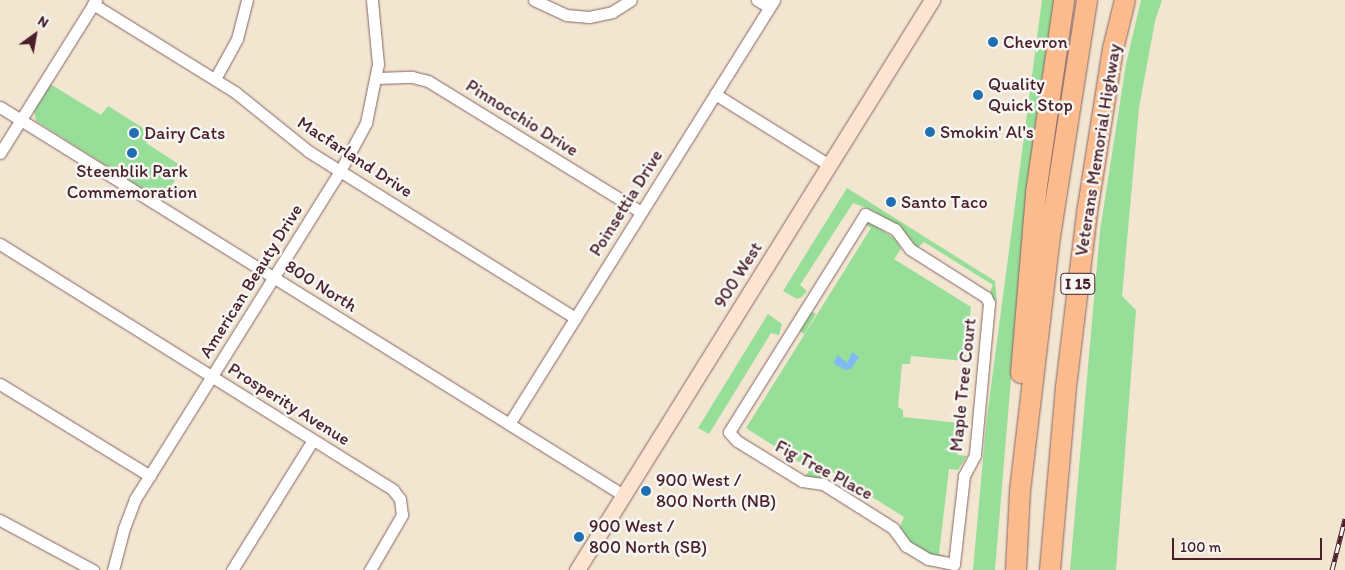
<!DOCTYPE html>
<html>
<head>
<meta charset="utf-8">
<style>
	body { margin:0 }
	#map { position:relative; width:1345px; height:570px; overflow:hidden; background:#f3e6d1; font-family:Itim,sans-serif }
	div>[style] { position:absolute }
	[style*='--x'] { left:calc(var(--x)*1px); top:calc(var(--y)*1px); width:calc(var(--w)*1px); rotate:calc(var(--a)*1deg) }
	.green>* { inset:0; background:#97de98; transform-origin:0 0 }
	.water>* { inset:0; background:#7fbbf1 }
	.roads { filter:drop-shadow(0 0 1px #856565) drop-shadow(0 0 1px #856565) }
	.street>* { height:11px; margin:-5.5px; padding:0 5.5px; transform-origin:5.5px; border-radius:5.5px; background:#fff }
	.secondary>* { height:15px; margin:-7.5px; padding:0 7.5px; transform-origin:7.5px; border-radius:7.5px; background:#fde4d1 }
	.highway>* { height:20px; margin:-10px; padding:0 10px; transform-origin:10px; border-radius:10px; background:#fbbb8c }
	.rail>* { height:5px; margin-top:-2.5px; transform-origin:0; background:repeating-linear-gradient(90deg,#f6f6f2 0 9px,#4a1f2b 0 18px); box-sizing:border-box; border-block:1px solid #4a1f2b }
	.dots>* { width:14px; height:14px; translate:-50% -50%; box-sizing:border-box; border:2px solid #f6f6f2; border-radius:50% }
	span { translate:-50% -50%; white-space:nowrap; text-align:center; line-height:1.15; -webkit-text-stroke:5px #f6f6f2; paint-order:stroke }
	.shield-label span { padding:1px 4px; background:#f6f6f2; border:1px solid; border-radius:4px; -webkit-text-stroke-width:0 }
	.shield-label { font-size:16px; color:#4a1f2b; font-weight:700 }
	.poi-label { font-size:18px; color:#4a1f2b }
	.left { translate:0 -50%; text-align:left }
	.street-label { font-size:18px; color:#4a1f2b }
	.north { position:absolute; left:10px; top:10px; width:50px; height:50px; -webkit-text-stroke:4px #f6f6f2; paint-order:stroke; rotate:32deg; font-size:14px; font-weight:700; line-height:20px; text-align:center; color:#4a1f2b }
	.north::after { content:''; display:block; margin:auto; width:18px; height:22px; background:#4a1f2b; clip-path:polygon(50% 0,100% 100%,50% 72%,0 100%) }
	.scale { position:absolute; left:1172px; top:538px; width:150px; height:22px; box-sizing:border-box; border:2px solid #4a1f2b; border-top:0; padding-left:6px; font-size:15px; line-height:18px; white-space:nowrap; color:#4a1f2b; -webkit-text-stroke:4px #f6f6f2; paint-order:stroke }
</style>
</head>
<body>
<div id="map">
	<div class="green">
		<i style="clip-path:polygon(1042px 0,1058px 0,1013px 355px,995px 570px,973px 570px,986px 425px)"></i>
		<i style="clip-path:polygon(1141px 0,1162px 0,1155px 21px,1139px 108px,1122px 296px,1136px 310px,1116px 570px,1070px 570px,1100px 231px,1126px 64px)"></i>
		<i style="clip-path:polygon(50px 84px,101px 115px,108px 106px,151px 133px,146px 143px,183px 167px,162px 201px,36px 121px,34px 111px)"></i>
		<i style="clip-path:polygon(847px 188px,995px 281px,997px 303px,990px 292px,993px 285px,924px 242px,917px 248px,902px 229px,874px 211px,853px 203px,800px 285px,807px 291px,802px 297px,797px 299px,783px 291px)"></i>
		<i style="clip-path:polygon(867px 220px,895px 239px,901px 249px,894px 259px,971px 307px,965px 361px,911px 356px,910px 364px,902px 364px,898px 407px,903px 410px,903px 417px,959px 423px,957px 455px,967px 456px,958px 470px,949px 469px,939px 554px,948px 558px,936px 557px,911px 543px,900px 527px,904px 517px,829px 470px,823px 479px,805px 477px,810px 469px,746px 428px,871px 228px,862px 223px)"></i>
		<i style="left:809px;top:310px;width:8px;height:23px;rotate:30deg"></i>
		<i style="clip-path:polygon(768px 314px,782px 324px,779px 335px,771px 333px,709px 434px,698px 428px)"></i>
	</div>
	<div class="water">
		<i style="clip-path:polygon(852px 352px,859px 357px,851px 369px,845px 370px,833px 363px,838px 355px,847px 363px)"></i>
	</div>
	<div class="roads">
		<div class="street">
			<i style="--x:534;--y:0;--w:35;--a:25"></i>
			<i style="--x:566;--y:15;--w:23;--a:5"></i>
			<i style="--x:589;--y:17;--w:24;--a:-12"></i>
			<i style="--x:612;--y:12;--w:22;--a:-32"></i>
			<i style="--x:757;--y:0;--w:14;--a:30"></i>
			<i style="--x:93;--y:4;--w:167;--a:31.8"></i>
			<i style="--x:235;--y:92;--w:94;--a:38.9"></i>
			<i style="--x:308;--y:151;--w:315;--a:32"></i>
			<i style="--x:377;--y:78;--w:35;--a:-2"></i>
			<i style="--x:412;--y:77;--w:16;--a:14"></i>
			<i style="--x:428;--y:81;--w:250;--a:31.6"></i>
			<i style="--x:215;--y:79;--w:46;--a:-61.2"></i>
			<i style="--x:237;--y:39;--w:40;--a:-75.6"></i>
			<i style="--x:715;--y:94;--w:134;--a:31.9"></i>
			<i style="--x:0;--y:107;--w:734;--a:31.91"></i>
			<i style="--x:0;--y:153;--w:181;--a:-57.9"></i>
			<i style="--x:865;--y:214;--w:34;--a:27"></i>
			<i style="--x:895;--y:229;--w:25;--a:53"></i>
			<i style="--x:910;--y:249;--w:90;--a:32.3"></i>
			<i style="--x:986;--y:297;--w:7;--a:63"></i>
			<i style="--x:989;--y:303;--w:153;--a:95.3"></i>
			<i style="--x:975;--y:455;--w:24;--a:118"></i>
			<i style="--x:964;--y:476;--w:89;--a:96.5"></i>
			<i style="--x:954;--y:564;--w:26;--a:-169"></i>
			<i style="--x:928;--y:559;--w:26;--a:-149"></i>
			<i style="--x:906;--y:546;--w:22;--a:-126"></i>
			<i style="--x:893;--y:528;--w:83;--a:-147.8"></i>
			<i style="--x:823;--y:484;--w:21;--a:-172"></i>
			<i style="--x:802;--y:481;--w:76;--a:-148.4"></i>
			<i style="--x:737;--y:441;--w:12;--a:-132"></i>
			<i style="--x:729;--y:432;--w:257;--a:-58"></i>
			<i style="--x:0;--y:244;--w:464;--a:32"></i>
			<i style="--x:393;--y:490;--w:11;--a:52"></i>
			<i style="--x:400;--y:499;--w:16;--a:83"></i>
			<i style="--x:402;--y:515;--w:64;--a:120.2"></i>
			<i style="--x:0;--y:384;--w:176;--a:31.5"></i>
			<i style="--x:509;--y:424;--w:500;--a:-57.99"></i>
			<i style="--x:0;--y:520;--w:106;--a:28.3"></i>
			<i style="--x:113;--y:570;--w:43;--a:-75.3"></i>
			<i style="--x:124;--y:528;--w:31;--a:-69"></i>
			<i style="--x:135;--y:499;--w:387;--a:-58"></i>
			<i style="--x:340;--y:171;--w:55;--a:-61.6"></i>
			<i style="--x:366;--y:123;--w:60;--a:-78.5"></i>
			<i style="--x:378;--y:64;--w:64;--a:-95.4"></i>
			<i style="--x:232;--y:570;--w:153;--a:-58.1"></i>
		</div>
		<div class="secondary">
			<i style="--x:577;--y:570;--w:672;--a:-58.09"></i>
		</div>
		<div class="highway">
			<i style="--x:1021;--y:373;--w:181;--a:-85.2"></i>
			<i style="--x:1036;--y:193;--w:195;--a:-81.7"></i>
			<i style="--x:1016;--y:570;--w:79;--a:-87.1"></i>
			<i style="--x:1020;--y:491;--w:250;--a:-83.3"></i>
			<i style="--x:1049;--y:243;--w:246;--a:-81.1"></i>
			<i style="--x:1050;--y:570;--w:184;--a:-85"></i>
			<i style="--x:1066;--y:387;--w:175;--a:-83.1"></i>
			<i style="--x:1087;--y:213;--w:166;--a:-81"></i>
			<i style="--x:1113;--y:49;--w:50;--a:-76.2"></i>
		</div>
	</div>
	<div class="rail">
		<i style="--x:1332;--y:570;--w:53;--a:-75.7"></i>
	</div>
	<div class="dots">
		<i style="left:993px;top:42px;background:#1f6fb2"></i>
		<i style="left:978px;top:95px;background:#1f6fb2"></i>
		<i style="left:930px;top:132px;background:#1f6fb2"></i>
		<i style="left:134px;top:133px;background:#1f6fb2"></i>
		<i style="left:132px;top:153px;background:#1f6fb2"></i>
		<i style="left:891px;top:202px;background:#1f6fb2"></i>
		<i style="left:646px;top:491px;background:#1f6fb2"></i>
		<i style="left:579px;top:537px;background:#1f6fb2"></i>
	</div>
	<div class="shield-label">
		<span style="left:1078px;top:284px">I 15</span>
	</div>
	<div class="poi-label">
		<span class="left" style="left:1003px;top:42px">Chevron</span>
		<span class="left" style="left:988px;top:95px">Quality<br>Quick Stop</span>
		<span class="left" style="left:940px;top:132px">Smokin' Al's</span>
		<span class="left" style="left:144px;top:133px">Dairy Cats</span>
		<span style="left:132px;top:182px">Steenblik Park<br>Commemoration</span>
		<span class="left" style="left:901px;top:202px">Santo Taco</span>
		<span class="left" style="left:656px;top:491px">900 West /<br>800 North (NB)</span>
		<span class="left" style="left:589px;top:537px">900 West /<br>800 North (SB)</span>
	</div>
	<div class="street-label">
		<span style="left:522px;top:118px;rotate:32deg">Pinnocchio Drive</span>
		<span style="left:1098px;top:150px;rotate:-81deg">Veterans Memorial Highway</span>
		<span style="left:355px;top:157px;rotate:33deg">Macfarland Drive</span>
		<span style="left:626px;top:203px;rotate:-58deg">Poinsettia Drive</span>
		<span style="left:738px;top:275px;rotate:-58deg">900 West</span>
		<span style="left:251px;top:281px;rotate:-58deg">American Beauty Drive</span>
		<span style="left:321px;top:286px;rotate:32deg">800 North</span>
		<span style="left:963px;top:385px;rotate:-84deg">Maple Tree Court</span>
		<span style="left:289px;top:404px;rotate:32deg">Prosperity Avenue</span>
		<span style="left:824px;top:470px;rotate:28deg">Fig Tree Place</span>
	</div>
	<div class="north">N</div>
	<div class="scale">100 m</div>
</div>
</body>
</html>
